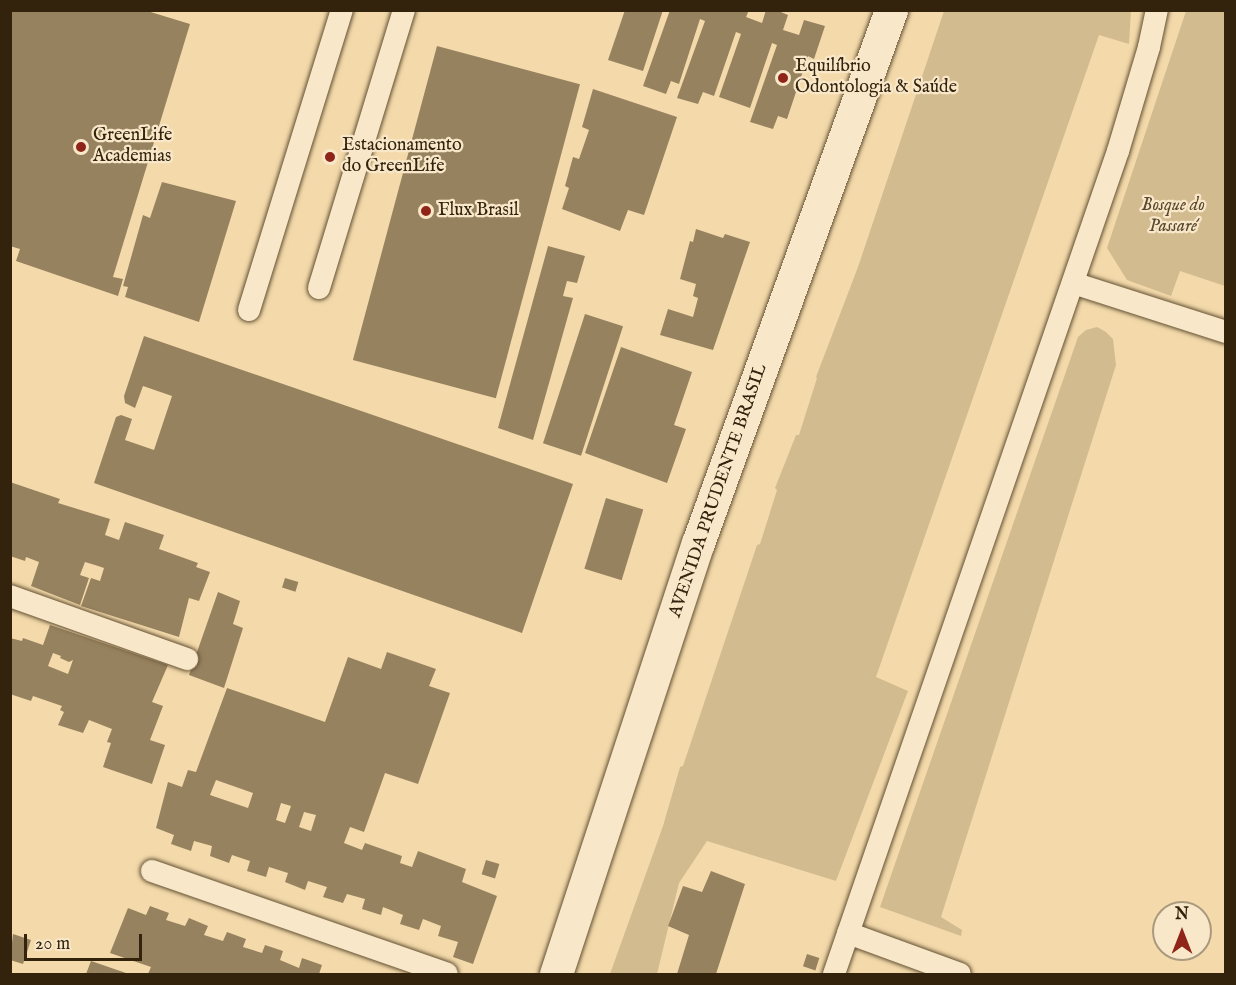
<!DOCTYPE html>
<html>
<head>
<meta charset="utf-8">
<style>
	body { margin:0 }
	#map { position:relative; width:1236px; height:985px; overflow:hidden; background:#f4daab; font-family:"IM FELL English",serif }
	div>[style] { position:absolute }
	[style*='--x'] { left:calc(var(--x)*1px); top:calc(var(--y)*1px); width:calc(var(--w)*1px); rotate:calc(var(--a)*1deg) }
	.green>* { inset:0; background:#d3bb90 }
	.building>* { inset:0; background:#97825f; transform-origin:0 0 }
	.roads { filter:drop-shadow(0 0 2px #635134) drop-shadow(0 0 2px #635134) }
	.service>* { height:22px; margin:-11px; padding:0 11px; transform-origin:11px; border-radius:11px; background:#f8e7c8 }
	.minor>* { height:33px; margin:-16.5px; padding:0 16.5px; transform-origin:16.5px; border-radius:16.5px; background:#f8e7c8 }
	.dots>* { width:16px; height:16px; translate:-50% -50%; box-sizing:border-box; border:3px solid #f8e7c8; border-radius:50% }
	span { translate:-50% -50%; white-space:nowrap; text-align:center; line-height:1.15; -webkit-text-stroke:4.5px #f8e7c8; paint-order:stroke }
	.poi-label { font-size:18px; color:#33230d }
	.left { translate:0 -50%; text-align:left }
	.park-label { font-size:18px; color:#5b492e; font-style:italic }
	.street-label { font-size:18px; color:#33230d }
	.frame { position:absolute; inset:0; border:12px solid #33230d; pointer-events:none }
	.north { position:absolute; left:1152px; top:901px; width:60px; height:60px; box-sizing:border-box; background:#f8e7c8; border:2px solid #a9997d; border-radius:50%; rotate:0deg; font-size:16px; font-weight:700; line-height:24px; text-align:center; color:#33230d }
	.north::after { content:''; display:block; margin:auto; width:21px; height:27px; background:#8f2418; clip-path:polygon(50% 0,100% 100%,50% 72%,0 100%) }
	.scale { position:absolute; left:24px; top:934px; width:118px; height:27px; box-sizing:border-box; border:3px solid #33230d; border-top:0; padding-left:8px; font-size:18px; line-height:21px; white-space:nowrap; color:#33230d; -webkit-text-stroke:4px #f8e7c8; paint-order:stroke }
</style>
</head>
<body>
<div id="map">
	<div class="green">
		<i style="clip-path:polygon(944px 11px,1131px 11px,1129px 44px,1099px 35px,876px 677px,908px 691px,836px 881px,707px 841px,679px 883px,657px 974px,610px 974px,663px 826px,680px 767px,683px 766px,757px 545px,760px 544px,777px 490px,775px 488px,796px 435px,799px 435px,817px 378px,816px 377px,858px 267px)"></i>
		<i style="clip-path:polygon(1186px 11px,1225px 11px,1225px 286px,1180px 271px,1171px 296px,1127px 280px,1107px 248px)"></i>
		<i style="clip-path:polygon(1097px 327px,1106px 332px,1113px 339px,1116px 365px,941px 917px,962px 930px,961px 936px,880px 907px,1078px 337px,1086px 330px)"></i>
	</div>
	<div class="building">
		<i style="clip-path:polygon(10px 10px,144px 10px,190px 24px,113px 277px,123px 279px,118px 296px,16px 261px,20px 249px,10px 246px)"></i>
		<i style="clip-path:polygon(625px 10px,663px 10px,643px 71px,608px 60px)"></i>
		<i style="clip-path:polygon(670px 10px,749px 10px,746px 17px,762px 23px,766px 10px,776px 10px,788px 15px,783px 30px,799px 35px,804px 20px,825px 26px,814px 59px,808px 56px,787px 119px,778px 116px,773px 129px,750px 122px,777px 45px,772px 43px,750px 108px,719px 97px,741px 34px,736px 32px,714px 96px,703px 92px,698px 104px,677px 98px,705px 21px,700px 19px,679px 84px,671px 81px,666px 94px,643px 86px)"></i>
		<i style="left:437px;top:46px;width:148px;height:325px;rotate:15deg"></i>
		<i style="clip-path:polygon(593px 89px,677px 117px,644px 215px,628px 210px,620px 231px,562px 209px,569px 188px,565px 186px,573px 157px,579px 159px,589px 130px,582px 127px)"></i>
		<i style="clip-path:polygon(162px 182px,236px 201px,199px 322px,125px 297px,128px 287px,123px 286px,143px 215px,150px 218px)"></i>
		<i style="clip-path:polygon(696px 229px,723px 238px,725px 234px,750px 242px,713px 350px,660px 335px,668px 309px,693px 317px,698px 298px,693px 296px,696px 284px,680px 279px,690px 241px,693px 242px)"></i>
		<i style="clip-path:polygon(548px 246px,585px 256px,577px 283px,567px 281px,563px 296px,573px 298px,533px 440px,498px 428px)"></i>
		<i style="left:585px;top:314px;width:40px;height:136px;rotate:18deg"></i>
		<i style="clip-path:polygon(144px 336px,573px 484px,522px 633px,94px 483px,116px 417px,121px 415px,132px 419px,125px 440px,154px 450px,172px 396px,143px 386px,135px 408px,125px 403px,124px 396px)"></i>
		<i style="clip-path:polygon(621px 347px,692px 372px,674px 425px,686px 429px,667px 483px,585px 453px)"></i>
		<i style="clip-path:polygon(10px 482px,60px 499px,58px 503px,110px 519px,105px 535px,119px 540px,125px 522px,164px 535px,159px 549px,198px 563px,196px 567px,210px 572px,199px 601px,189px 598px,179px 637px,81px 606px,91px 578px,100px 581px,104px 568px,95px 565px,85px 562px,80px 575px,89px 578px,80px 605px,31px 586px,39px 562px,26px 557px,25px 561px,10px 556px)"></i>
		<i style="left:606px;top:498px;width:39px;height:74px;rotate:17deg"></i>
		<i style="left:285px;top:578px;width:14px;height:10px;rotate:17deg"></i>
		<i style="clip-path:polygon(218px 592px,240px 601px,233px 624px,243px 628px,224px 688px,189px 675px)"></i>
		<i style="clip-path:polygon(evenodd,50px 625px,168px 665px,152px 702px,163px 706px,150px 740px,165px 745px,152px 784px,103px 767px,111px 743px,107px 742px,112px 729px,89px 720px,83px 733px,58px 725px,64px 712px,60px 710px,62px 706px,33px 696px,31px 701px,10px 694px,10px 638px,22px 641px,23px 638px,43px 645px,50px 625px,53px 653px,61px 656px,60px 658px,69px 662px,73px 660px,68px 674px,48px 666px,53px 653px)"></i>
		<i style="clip-path:polygon(evenodd,387px 652px,436px 669px,429px 686px,450px 693px,418px 784px,385px 773px,364px 832px,350px 827px,344px 843px,362px 850px,365px 843px,402px 856px,400px 863px,412px 867px,418px 851px,466px 869px,462px 882px,497px 896px,473px 964px,453px 957px,458px 942px,438px 936px,441px 926px,423px 919px,419px 930px,400px 924px,403px 915px,383px 907px,381px 915px,362px 909px,365px 899px,347px 894px,343px 903px,323px 897px,327px 887px,308px 881px,305px 890px,285px 882px,288px 873px,269px 867px,266px 877px,247px 871px,250px 861px,232px 855px,229px 863px,210px 856px,212px 846px,194px 841px,191px 851px,171px 844px,174px 835px,156px 828px,168px 782px,182px 787px,188px 770px,196px 772px,227px 688px,325px 722px,348px 657px,381px 669px,387px 652px,216px 780px,253px 793px,248px 808px,210px 795px,216px 780px,387px 652px,281px 803px,291px 806px,285px 823px,276px 820px,281px 803px,387px 652px,304px 812px,316px 815px,311px 831px,299px 827px,304px 812px)"></i>
		<i style="left:486px;top:860px;width:14px;height:15px;rotate:17deg"></i>
		<i style="clip-path:polygon(711px 871px,745px 884px,716px 974px,677px 974px,689px 935px,668px 926px,683px 886px,702px 892px)"></i>
		<i style="clip-path:polygon(150px 906px,169px 913px,166px 920px,185px 926px,189px 918px,208px 926px,204px 935px,223px 941px,227px 932px,246px 939px,243px 947px,262px 953px,265px 945px,283px 951px,280px 960px,299px 968px,302px 958px,322px 965px,319px 974px,148px 974px,151px 967px,110px 953px,128px 908px,146px 915px)"></i>
		<i style="clip-path:polygon(13px 934px,31px 940px,23px 964px,10px 960px)"></i>
		<i style="left:807px;top:954px;width:13px;height:13px;rotate:18deg"></i>
		<i style="clip-path:polygon(91px 961px,129px 974px,86px 974px)"></i>
	</div>
	<div class="roads">
		<div class="service">
			<i style="--x:1073;--y:283;--w:161;--a:17.8"></i>
			<i style="--x:319;--y:288;--w:291;--a:-73"></i>
			<i style="--x:249;--y:310;--w:314;--a:-72.8"></i>
			<i style="--x:10;--y:596;--w:188;--a:19.6"></i>
			<i style="--x:152;--y:871;--w:312;--a:19.2"></i>
			<i style="--x:848;--y:933;--w:119;--a:20.1"></i>
			<i style="--x:834;--y:974;--w:871;--a:-70.96"></i>
			<i style="--x:1118;--y:151;--w:109;--a:-73.4"></i>
			<i style="--x:1149;--y:47;--w:38;--a:-78"></i>
		</div>
		<div class="minor">
			<i style="--x:556;--y:974;--w:454;--a:-71.8"></i>
			<i style="--x:698;--y:543;--w:567;--a:-70.09"></i>
		</div>
	</div>
	<div class="dots">
		<i style="left:783px;top:78px;background:#8f2418"></i>
		<i style="left:81px;top:147px;background:#8f2418"></i>
		<i style="left:330px;top:157px;background:#8f2418"></i>
		<i style="left:426px;top:211px;background:#8f2418"></i>
	</div>
	<div class="poi-label">
		<span class="left" style="left:795px;top:78px">Equilíbrio<br>Odontologia &amp; Saúde</span>
		<span class="left" style="left:93px;top:147px">GreenLife<br>Academias</span>
		<span class="left" style="left:342px;top:157px">Estacionamento<br>do GreenLife</span>
		<span class="left" style="left:438px;top:211px">Flux Brasil</span>
	</div>
	<div class="park-label">
		<span style="left:1173px;top:217px">Bosque do<br>Passaré</span>
	</div>
	<div class="street-label">
		<span style="left:719px;top:491px;rotate:-71deg">AVENIDA PRUDENTE BRASIL</span>
	</div>
	<div class="frame"></div>
	<div class="north">N</div>
	<div class="scale">20 m</div>
</div>
</body>
</html>
